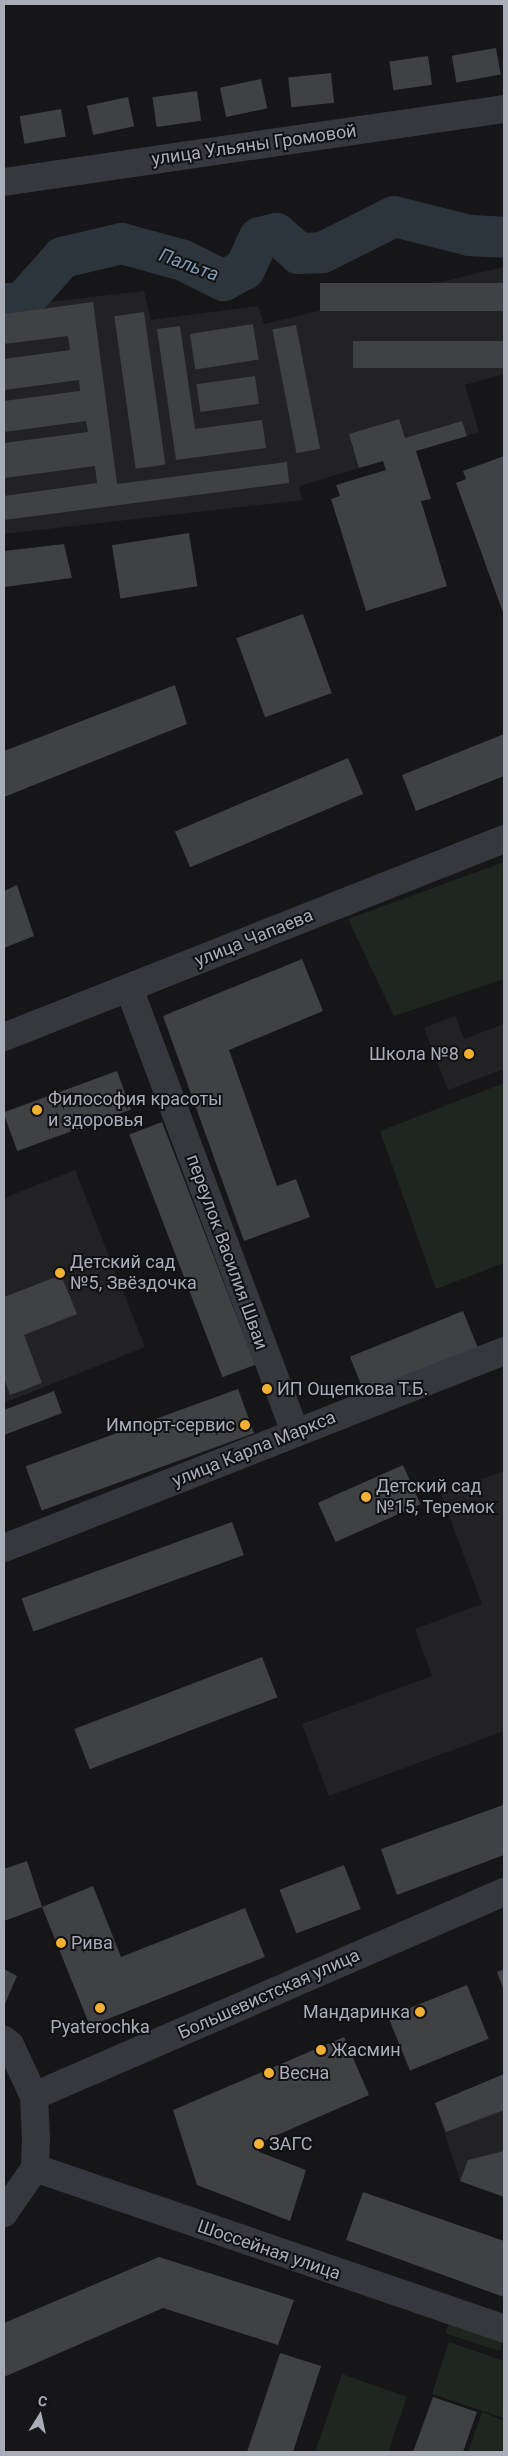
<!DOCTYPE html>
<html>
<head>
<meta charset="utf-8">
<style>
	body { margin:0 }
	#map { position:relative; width:508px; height:2456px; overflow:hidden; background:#161618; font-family:Roboto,sans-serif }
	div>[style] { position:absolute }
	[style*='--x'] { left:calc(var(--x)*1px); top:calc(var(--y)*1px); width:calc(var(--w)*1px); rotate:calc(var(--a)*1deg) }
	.built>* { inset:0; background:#222225 }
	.green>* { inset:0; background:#1e261f; transform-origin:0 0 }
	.river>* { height:41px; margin:-20.5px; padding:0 20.5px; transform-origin:20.5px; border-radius:20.5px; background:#2c353c }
	.building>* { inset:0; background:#404145; transform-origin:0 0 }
	.minor>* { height:28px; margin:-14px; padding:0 14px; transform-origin:14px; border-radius:14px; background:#37383d }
	.dots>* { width:14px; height:14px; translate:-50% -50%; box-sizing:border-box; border:2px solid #111113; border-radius:50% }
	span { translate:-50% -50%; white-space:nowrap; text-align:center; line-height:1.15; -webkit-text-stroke:4px #111113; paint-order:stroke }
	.street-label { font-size:18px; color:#a8adb8 }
	.poi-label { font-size:18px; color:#a8adb8 }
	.right { translate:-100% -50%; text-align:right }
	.left { translate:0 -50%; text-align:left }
	.water-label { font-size:19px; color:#7f9bb3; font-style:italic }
	.frame { position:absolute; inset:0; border:5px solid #a8adb8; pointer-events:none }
	.north { position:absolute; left:15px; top:2391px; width:50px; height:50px; -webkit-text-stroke:4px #111113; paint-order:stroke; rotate:10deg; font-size:14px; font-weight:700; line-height:20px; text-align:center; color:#a8adb8 }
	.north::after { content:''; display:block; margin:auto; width:18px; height:22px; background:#a8adb8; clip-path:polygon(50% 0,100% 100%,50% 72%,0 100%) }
</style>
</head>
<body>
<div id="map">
	<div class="built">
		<i style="clip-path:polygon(504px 267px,504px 374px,465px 385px,479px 432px,299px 486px,302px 500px,4px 534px,4px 307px,144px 291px,151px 320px,258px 306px,264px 324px)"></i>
		<i style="clip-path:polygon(455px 1016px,464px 1039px,504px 1024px,504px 1069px,448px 1090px,424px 1028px)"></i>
		<i style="clip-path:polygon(75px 1170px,145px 1347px,4px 1403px,4px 1198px)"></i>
		<i style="clip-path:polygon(504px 1471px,504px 1731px,329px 1796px,302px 1724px,432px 1676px,415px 1629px,482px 1604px,441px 1494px)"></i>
		<i style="clip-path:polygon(504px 2074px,504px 2197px,460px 2181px,435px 2103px)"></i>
	</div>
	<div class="green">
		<i style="clip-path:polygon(504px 862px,504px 979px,394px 1016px,348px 919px)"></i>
		<i style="clip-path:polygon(504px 1083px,504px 1263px,436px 1289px,380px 1131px)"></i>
		<i style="left:450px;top:2319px;width:57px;height:15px;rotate:18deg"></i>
		<i style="clip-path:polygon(449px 2342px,504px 2361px,504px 2418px,432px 2394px)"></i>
		<i style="clip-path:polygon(342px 2374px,407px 2397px,388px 2452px,315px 2452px)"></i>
		<i style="clip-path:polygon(482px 2412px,504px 2421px,504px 2452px,468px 2452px)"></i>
	</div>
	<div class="river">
		<i style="--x:4;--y:303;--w:17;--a:0"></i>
		<i style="--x:21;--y:303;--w:62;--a:-48.3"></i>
		<i style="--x:62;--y:257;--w:61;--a:-13.3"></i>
		<i style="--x:121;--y:243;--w:64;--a:15.3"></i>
		<i style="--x:183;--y:260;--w:45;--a:26.6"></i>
		<i style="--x:223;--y:280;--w:24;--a:-28"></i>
		<i style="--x:244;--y:269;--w:35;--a:-65"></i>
		<i style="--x:259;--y:237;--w:17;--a:-13"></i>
		<i style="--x:276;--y:233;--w:30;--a:42"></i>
		<i style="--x:298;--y:253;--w:24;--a:-2"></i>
		<i style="--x:322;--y:252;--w:80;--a:-26.6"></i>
		<i style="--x:394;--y:216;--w:77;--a:14.2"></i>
		<i style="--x:469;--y:235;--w:35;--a:3"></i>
	</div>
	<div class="building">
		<i style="left:496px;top:48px;width:27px;height:45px;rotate:80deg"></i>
		<i style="left:428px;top:56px;width:29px;height:39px;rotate:82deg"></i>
		<i style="left:331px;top:73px;width:30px;height:43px;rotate:84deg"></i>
		<i style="left:261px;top:79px;width:30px;height:42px;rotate:78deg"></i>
		<i style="left:197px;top:91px;width:30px;height:45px;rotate:82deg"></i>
		<i style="left:128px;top:97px;width:30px;height:42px;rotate:78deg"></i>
		<i style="left:61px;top:109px;width:28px;height:42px;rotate:80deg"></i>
		<i style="left:504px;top:283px;width:28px;height:184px;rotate:90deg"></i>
		<i style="clip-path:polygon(93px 302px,117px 484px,287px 462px,289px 483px,4px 520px,4px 496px,97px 483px,95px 466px,4px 478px,4px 443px,88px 432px,86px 421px,4px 432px,4px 401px,80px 391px,79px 380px,4px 390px,4px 359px,70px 350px,68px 336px,4px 344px,4px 314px)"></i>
		<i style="left:144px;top:312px;width:154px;height:30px;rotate:82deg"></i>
		<i style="left:253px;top:324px;width:36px;height:64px;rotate:81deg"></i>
		<i style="left:296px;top:325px;width:126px;height:24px;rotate:79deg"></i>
		<i style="clip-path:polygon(180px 326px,195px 429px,262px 420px,266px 448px,176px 460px,157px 329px)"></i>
		<i style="left:504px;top:341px;width:27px;height:151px;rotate:90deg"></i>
		<i style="left:255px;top:376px;width:28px;height:59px;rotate:82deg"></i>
		<i style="clip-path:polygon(399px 419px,405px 438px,462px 421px,467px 436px,416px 451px,431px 499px,421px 501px,447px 586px,366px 611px,331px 499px,340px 496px,336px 485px,386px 470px,383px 461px,359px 468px,349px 434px)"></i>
		<i style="clip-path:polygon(504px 456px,504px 615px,456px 483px,466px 479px,463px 471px)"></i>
		<i style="left:189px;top:533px;width:54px;height:78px;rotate:81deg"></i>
		<i style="clip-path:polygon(64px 544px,72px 578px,4px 587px,4px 551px)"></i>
		<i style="left:303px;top:614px;width:84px;height:71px;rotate:70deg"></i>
		<i style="clip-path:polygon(175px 685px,187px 724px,4px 797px,4px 751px)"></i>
		<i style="clip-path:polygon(504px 734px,504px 776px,416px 811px,402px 775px)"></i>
		<i style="left:348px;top:758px;width:39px;height:188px;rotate:67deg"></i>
		<i style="clip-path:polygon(17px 885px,34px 936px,4px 948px,4px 891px)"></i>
		<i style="clip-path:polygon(302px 959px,323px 1011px,229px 1050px,277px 1186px,296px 1179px,310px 1217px,244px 1241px,163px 1016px)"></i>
		<i style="left:117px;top:1071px;width:41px;height:121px;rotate:70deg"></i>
		<i style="left:162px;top:1122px;width:260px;height:35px;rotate:69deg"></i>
		<i style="clip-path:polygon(61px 1275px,77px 1314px,24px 1335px,42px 1383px,10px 1395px,4px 1378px,4px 1297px)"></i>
		<i style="left:463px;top:1311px;width:41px;height:122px;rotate:68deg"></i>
		<i style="left:238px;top:1389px;width:47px;height:226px;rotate:70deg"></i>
		<i style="clip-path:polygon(54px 1391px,62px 1413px,4px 1435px,4px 1410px)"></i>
		<i style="left:403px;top:1465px;width:43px;height:93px;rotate:66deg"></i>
		<i style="left:232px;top:1522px;width:35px;height:224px;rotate:70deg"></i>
		<i style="left:262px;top:1657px;width:43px;height:201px;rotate:69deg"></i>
		<i style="clip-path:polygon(503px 1805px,504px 1855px,397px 1895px,381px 1849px)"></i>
		<i style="clip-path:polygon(27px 1861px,42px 1907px,4px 1921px,4px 1869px)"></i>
		<i style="left:344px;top:1865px;width:47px;height:69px;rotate:69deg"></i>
		<i style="clip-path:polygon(93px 1886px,121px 1957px,245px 1908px,265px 1957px,90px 2026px,42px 1907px)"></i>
		<i style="clip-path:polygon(4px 1969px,17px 1976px,4px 2006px)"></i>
		<i style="clip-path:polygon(504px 1969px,504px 1991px,497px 1972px)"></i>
		<i style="left:467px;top:1985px;width:58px;height:85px;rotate:68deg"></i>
		<i style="clip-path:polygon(344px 2037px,369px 2095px,259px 2143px,259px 2152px,306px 2170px,290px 2221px,197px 2185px,173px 2110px)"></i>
		<i style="clip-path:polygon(504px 2074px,504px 2110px,446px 2132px,435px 2103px)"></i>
		<i style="clip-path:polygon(504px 2151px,504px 2197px,460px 2181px,468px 2160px)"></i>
		<i style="clip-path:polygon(363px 2192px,504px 2241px,504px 2297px,346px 2240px)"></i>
		<i style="clip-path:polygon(159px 2257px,294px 2300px,278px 2345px,163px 2308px,4px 2377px,4px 2323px)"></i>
		<i style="clip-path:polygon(280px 2353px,321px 2366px,293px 2452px,247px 2452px)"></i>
		<i style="clip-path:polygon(433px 2397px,477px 2412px,463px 2452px,413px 2452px)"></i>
	</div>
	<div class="minor">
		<i style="--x:4;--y:182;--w:505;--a:-8.31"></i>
		<i style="--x:129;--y:988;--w:474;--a:69.5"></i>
		<i style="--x:4;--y:1037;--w:538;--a:-21.6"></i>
		<i style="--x:4;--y:1548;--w:537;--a:-21.5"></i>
		<i style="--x:4;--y:2040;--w:8;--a:40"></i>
		<i style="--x:10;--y:2045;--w:56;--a:64.8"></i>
		<i style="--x:34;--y:2096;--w:42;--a:87.3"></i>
		<i style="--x:36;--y:2138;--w:30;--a:92"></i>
		<i style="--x:35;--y:2168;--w:55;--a:124.6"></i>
		<i style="--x:34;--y:2096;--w:512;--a:-23.46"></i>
		<i style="--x:35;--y:2168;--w:496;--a:18.9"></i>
	</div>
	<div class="dots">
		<i style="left:469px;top:1054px;background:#f2b134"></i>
		<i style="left:37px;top:1110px;background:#f2b134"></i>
		<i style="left:60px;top:1273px;background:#f2b134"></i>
		<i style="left:267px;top:1389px;background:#f2b134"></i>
		<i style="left:245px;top:1425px;background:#f2b134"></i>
		<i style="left:366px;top:1497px;background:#f2b134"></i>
		<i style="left:61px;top:1943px;background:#f2b134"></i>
		<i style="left:100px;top:2008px;background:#f2b134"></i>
		<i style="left:420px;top:2012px;background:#f2b134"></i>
		<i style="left:321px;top:2050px;background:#f2b134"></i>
		<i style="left:269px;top:2073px;background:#f2b134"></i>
		<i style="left:259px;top:2144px;background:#f2b134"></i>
	</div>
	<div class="street-label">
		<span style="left:254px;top:145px;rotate:-8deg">улица Ульяны Громовой</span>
		<span style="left:254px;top:938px;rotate:-22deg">улица Чапаева</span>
		<span style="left:227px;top:1252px;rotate:70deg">переулок Василия Шваи</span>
		<span style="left:254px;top:1449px;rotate:-22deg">улица Карла Маркса</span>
		<span style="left:269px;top:1994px;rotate:-24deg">Большевистская улица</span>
		<span style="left:269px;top:2250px;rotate:19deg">Шоссейная улица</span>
	</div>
	<div class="poi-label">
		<span class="right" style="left:459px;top:1054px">Школа №8</span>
		<span class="left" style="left:48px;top:1110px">Философия красоты<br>и здоровья</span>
		<span class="left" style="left:70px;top:1273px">Детский сад<br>№5, Звёздочка</span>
		<span class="left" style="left:277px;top:1389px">ИП Ощепкова Т.Б.</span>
		<span class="right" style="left:235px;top:1425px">Импорт-сервис</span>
		<span class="left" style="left:376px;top:1497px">Детский сад<br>№15, Теремок</span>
		<span class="left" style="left:71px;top:1943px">Рива</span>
		<span class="right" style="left:410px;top:2012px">Мандаринка</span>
		<span style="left:100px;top:2027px">Pyaterochka</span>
		<span class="left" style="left:331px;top:2050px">Жасмин</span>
		<span class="left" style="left:279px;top:2073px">Весна</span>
		<span class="left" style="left:269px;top:2144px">ЗАГС</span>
	</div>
	<div class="water-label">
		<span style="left:189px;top:265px;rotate:20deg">Пальта</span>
	</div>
	<div class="frame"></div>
	<div class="north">С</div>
</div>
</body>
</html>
